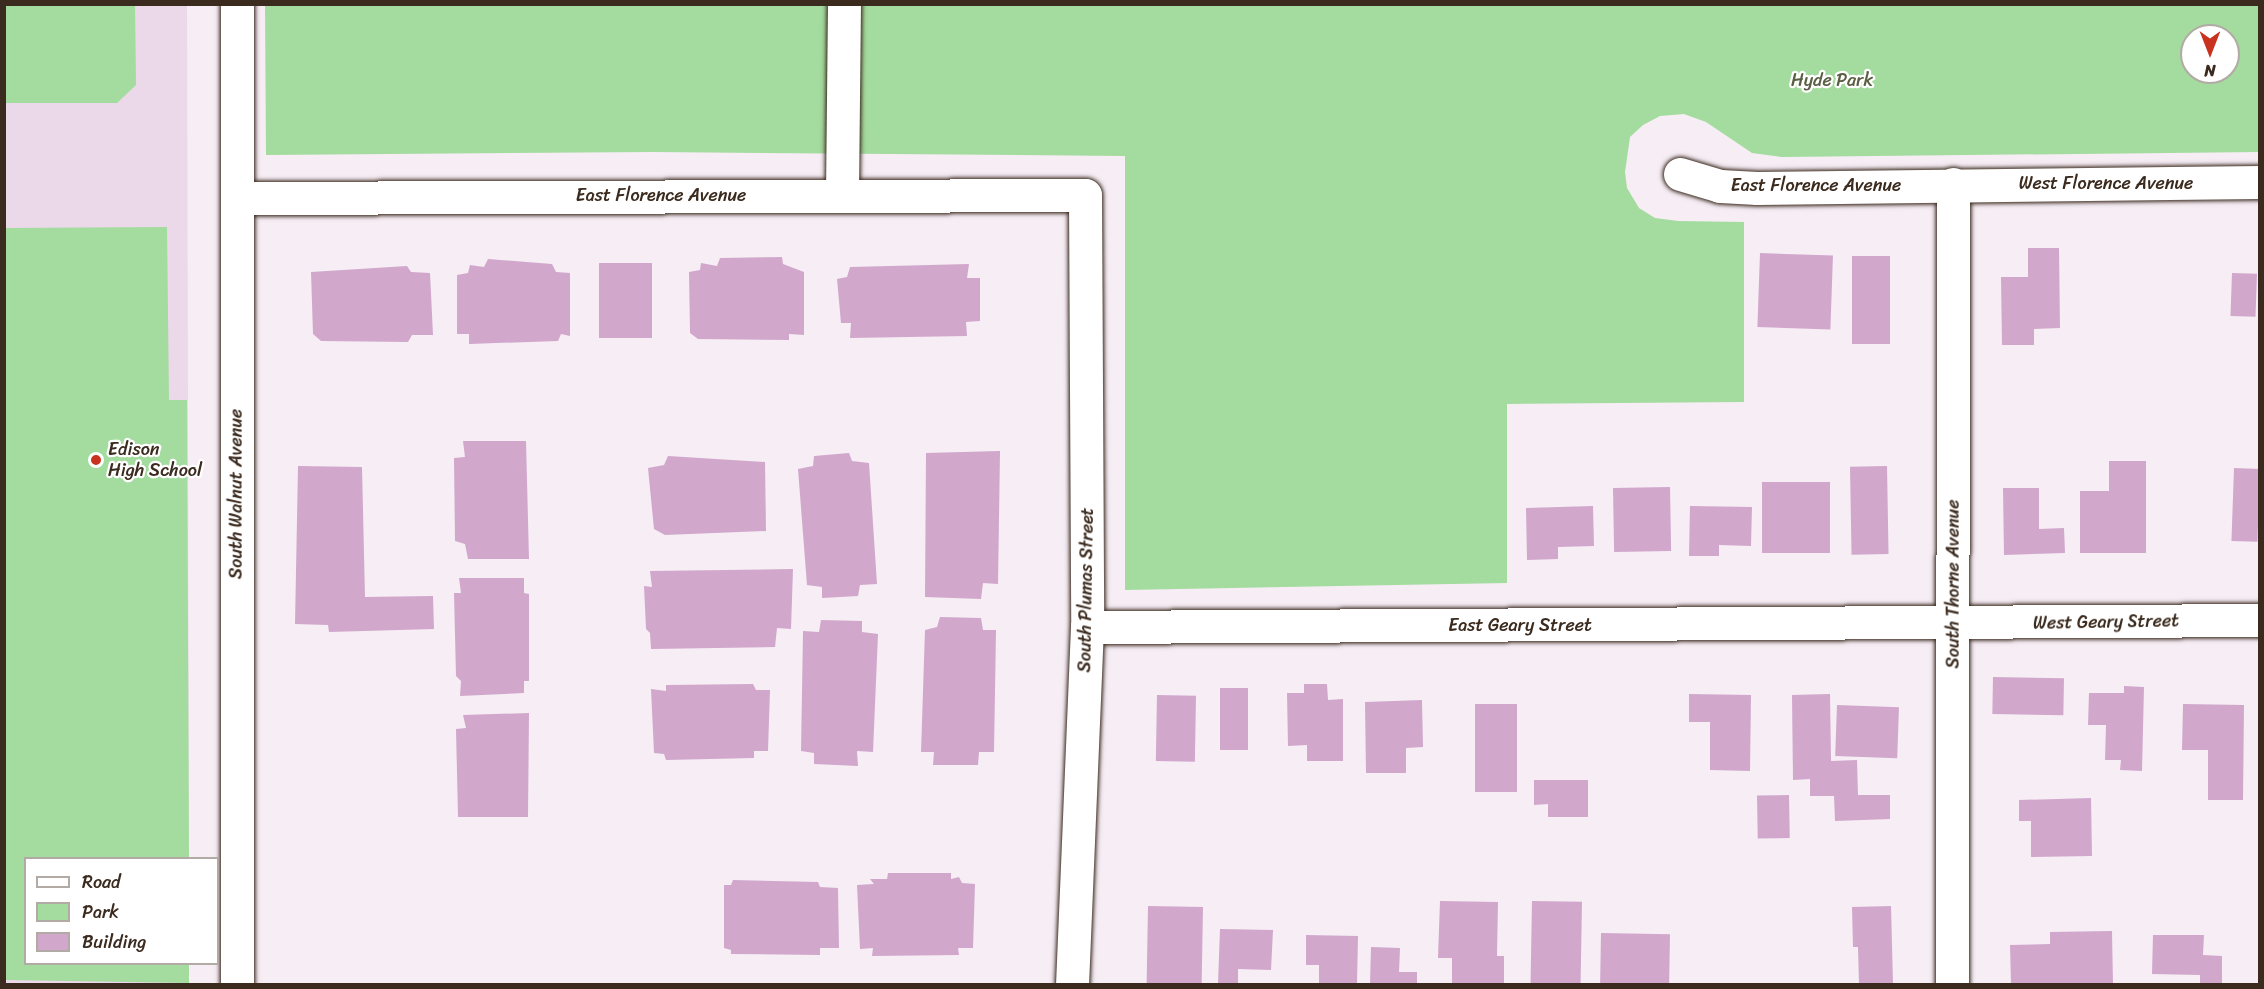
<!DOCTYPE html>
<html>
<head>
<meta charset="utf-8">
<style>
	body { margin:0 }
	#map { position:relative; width:2264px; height:989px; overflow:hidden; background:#f6edf5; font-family:Sriracha,sans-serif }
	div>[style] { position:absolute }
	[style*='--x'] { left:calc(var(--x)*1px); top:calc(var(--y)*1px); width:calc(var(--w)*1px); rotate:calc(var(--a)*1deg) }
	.built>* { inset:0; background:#ebd8e9 }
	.green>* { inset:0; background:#a4db9e }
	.building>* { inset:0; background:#d1a7cc; transform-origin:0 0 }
	.roads { filter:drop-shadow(0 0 2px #3b2a1e) drop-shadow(0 0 2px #3b2a1e) }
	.minor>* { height:33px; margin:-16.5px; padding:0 16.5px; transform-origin:16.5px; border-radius:16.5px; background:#fff }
	.dots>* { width:16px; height:16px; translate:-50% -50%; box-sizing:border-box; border:3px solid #fff; border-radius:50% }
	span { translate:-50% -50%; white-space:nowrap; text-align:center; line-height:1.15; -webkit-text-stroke:4.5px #fff; paint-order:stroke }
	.park-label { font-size:18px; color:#5a5f44 }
	.street-label { font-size:18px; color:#3b2a1e }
	.poi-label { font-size:18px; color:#3b2a1e }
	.left { translate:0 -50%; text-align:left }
	.frame { position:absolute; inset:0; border:6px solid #3b2a1e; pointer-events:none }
	.legend { position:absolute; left:24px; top:857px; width:195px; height:108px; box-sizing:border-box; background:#fff; border:2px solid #b1aaa5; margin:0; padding:8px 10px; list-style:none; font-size:18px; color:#3b2a1e }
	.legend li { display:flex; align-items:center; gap:12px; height:30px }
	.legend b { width:30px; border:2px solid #b1aaa5 }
	.north { position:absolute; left:2180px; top:24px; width:60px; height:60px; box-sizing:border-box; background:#fff; border:2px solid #b1aaa5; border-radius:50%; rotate:180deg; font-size:16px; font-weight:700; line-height:24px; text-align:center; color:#3b2a1e }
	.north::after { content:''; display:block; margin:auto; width:21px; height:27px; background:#c8321e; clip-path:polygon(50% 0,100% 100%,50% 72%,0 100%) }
</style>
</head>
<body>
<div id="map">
	<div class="built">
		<i style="clip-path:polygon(5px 5px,187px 5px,189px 858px,26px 858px,26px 964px,189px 964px,189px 984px,5px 984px)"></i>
	</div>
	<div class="green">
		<i style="clip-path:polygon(5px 4px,135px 5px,136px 85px,117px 103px,5px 103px)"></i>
		<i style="clip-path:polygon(evenodd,265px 5px,2259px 5px,2259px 152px,1782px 157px,1752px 153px,1706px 122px,1684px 114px,1660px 116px,1643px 125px,1630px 137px,1625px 172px,1627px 188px,1639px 208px,1655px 218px,1678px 221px,1744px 222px,1744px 402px,1507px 404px,1507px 583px,1125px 590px,1125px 156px,653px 152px,266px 155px,265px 5px,2192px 36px,2228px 36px,2228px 72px,2192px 72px,2192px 36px)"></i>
		<i style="clip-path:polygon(167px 227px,169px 400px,187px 400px,189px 858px,26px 858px,26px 964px,189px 964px,189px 983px,5px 980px,5px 228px)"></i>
	</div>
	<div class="building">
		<i style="clip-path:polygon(2028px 248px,2059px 248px,2060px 328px,2034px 329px,2034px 345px,2002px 345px,2001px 277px,2028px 277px)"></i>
		<i style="left:1760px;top:253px;width:73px;height:74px;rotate:2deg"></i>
		<i style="left:1852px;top:256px;width:38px;height:88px"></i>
		<i style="clip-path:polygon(782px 257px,783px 264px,804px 272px,804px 335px,789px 334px,789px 340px,698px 339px,690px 333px,689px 272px,700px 270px,701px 263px,717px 266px,720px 258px)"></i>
		<i style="clip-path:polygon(488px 259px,552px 264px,556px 272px,570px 273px,570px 336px,561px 334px,558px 341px,469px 344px,469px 334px,457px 334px,457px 275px,468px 273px,470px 265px,484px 267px)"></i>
		<i style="left:652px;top:263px;width:75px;height:53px;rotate:90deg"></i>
		<i style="clip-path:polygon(969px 264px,967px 278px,980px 278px,980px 321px,966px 322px,967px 336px,850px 338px,851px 323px,841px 323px,837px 279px,847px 277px,850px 267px)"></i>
		<i style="clip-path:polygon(407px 266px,411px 272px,430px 273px,433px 335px,412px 335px,408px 342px,321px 341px,313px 334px,311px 272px)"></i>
		<i style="left:2232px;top:273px;width:25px;height:43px;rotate:2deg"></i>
		<i style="clip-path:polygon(463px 441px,526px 441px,529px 559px,468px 559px,465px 544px,455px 541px,454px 458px,465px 457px)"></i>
		<i style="clip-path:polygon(1000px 451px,998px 584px,983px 583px,981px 599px,925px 597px,926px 453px)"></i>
		<i style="clip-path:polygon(849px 453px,852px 461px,869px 463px,877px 584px,860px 585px,858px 596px,822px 598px,822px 587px,807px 585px,798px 469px,813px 466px,814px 456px)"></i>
		<i style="clip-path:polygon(668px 456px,765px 462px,766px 531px,665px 535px,654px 529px,648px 468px,664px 465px)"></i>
		<i style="clip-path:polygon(2109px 461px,2146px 461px,2146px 553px,2080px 553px,2080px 491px,2109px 491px)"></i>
		<i style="clip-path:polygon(298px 466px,362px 467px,365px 597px,433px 596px,434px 629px,329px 632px,328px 625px,295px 624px)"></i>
		<i style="left:1887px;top:466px;width:88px;height:37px;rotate:89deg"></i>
		<i style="left:2234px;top:468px;width:26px;height:73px;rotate:2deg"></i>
		<i style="left:1762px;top:482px;width:68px;height:71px"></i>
		<i style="left:1670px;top:487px;width:64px;height:57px;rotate:89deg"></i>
		<i style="clip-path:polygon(2003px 488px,2039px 488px,2039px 529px,2064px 528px,2065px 553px,2004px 555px)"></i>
		<i style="clip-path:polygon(1593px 506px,1594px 546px,1558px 547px,1558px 559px,1527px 560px,1526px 508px)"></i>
		<i style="clip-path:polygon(1690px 506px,1752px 507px,1751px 546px,1719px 545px,1719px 556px,1689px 556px)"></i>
		<i style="clip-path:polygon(793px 569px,791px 629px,777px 628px,775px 647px,651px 649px,650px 633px,646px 629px,644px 586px,652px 587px,650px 571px)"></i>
		<i style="clip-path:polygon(459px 578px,524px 578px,524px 593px,529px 594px,529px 681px,524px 681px,524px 693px,460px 696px,461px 681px,456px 676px,454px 593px,461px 593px)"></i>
		<i style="clip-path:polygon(940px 617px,981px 618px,983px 630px,996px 630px,994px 752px,979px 752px,978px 765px,933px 765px,934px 752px,921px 752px,925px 630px,937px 627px)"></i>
		<i style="clip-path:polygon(821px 620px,862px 621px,862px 632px,878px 634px,873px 752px,857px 751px,858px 766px,814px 764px,814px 753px,801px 751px,803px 631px,819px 632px)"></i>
		<i style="left:1993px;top:677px;width:71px;height:37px;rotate:1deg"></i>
		<i style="clip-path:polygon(753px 684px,756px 690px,770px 690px,768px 751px,754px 751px,754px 758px,666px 760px,664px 754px,654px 753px,651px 689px,666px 691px,666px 685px)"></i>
		<i style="clip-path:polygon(1304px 684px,1327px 684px,1328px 700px,1343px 699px,1343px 761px,1307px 761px,1307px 745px,1288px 746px,1287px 693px,1304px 693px)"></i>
		<i style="clip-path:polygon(2124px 686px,2144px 687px,2142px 771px,2120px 770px,2121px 760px,2105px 760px,2106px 725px,2088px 725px,2089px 693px,2124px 693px)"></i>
		<i style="left:1220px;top:688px;width:28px;height:62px"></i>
		<i style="clip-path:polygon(1689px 694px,1751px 695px,1750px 771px,1710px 770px,1710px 722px,1689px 722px)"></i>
		<i style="clip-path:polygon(1830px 694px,1831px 761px,1857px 760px,1858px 795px,1890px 795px,1890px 819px,1835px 821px,1834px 796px,1810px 796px,1810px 779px,1793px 780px,1792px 695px)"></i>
		<i style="left:1157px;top:695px;width:39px;height:66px;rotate:1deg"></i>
		<i style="clip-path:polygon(1422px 700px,1423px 747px,1406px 748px,1406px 773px,1366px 773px,1365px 702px)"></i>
		<i style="left:1475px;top:704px;width:42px;height:88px"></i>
		<i style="clip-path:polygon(2183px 704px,2244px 705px,2243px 800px,2208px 800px,2208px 750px,2182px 750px)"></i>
		<i style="left:1837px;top:705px;width:62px;height:51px;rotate:2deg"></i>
		<i style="clip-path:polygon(529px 713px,528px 817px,458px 817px,456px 729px,466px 728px,463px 715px)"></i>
		<i style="clip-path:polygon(1534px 780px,1588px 780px,1588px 817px,1548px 817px,1548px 804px,1534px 805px)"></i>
		<i style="left:1789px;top:795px;width:43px;height:32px;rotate:89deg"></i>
		<i style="clip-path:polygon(2091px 798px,2092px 856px,2031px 857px,2031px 821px,2019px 821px,2019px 800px)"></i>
		<i style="clip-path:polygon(888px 873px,951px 873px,951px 879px,959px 877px,962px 883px,975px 884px,973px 948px,958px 948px,959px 955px,872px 956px,873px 948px,860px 949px,857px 885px,874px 884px,870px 879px,887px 879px)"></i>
		<i style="clip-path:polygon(733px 880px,818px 882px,820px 887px,838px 888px,839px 948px,820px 948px,820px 955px,731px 954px,731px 950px,724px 948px,724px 885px,731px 885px)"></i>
		<i style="clip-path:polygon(1440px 901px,1498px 902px,1497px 956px,1504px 956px,1504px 984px,1452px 984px,1452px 958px,1438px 958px)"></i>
		<i style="left:1532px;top:901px;width:50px;height:83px;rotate:1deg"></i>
		<i style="left:1148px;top:906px;width:55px;height:78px;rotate:1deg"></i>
		<i style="clip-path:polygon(1891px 906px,1893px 984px,1859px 984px,1858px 947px,1853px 947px,1852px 907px)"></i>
		<i style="clip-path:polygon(1220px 929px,1273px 930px,1271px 970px,1238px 969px,1238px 984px,1218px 984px)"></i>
		<i style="clip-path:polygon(2112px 931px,2113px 984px,2011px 984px,2010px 945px,2050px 944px,2050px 932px)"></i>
		<i style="left:1601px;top:933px;width:69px;height:51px;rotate:1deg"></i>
		<i style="clip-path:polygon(1306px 935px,1358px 936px,1357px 984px,1319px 984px,1319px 965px,1306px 965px)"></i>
		<i style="clip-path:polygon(2153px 935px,2204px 935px,2203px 955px,2222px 956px,2222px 984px,2200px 984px,2200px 975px,2152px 974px)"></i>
		<i style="clip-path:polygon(1371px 947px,1400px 948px,1399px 972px,1417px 972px,1417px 984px,1370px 984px)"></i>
	</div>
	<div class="roads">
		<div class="minor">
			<i style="--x:1680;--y:174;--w:42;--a:16.7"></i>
			<i style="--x:1720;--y:186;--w:37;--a:3"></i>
			<i style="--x:1757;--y:188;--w:503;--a:-0.68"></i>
			<i style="--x:842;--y:194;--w:190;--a:-89.4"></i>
			<i style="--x:237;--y:198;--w:848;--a:-0.2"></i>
			<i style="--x:1085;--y:195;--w:432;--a:89.7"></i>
			<i style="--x:1087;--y:627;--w:357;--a:92.4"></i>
			<i style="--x:1087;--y:627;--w:1173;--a:-0.34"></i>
			<i style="--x:237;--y:984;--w:980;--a:-90"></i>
			<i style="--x:1952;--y:984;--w:800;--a:-89.93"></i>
		</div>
	</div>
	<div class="dots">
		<i style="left:96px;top:460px;background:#c8321e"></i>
	</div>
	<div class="park-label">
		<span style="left:1832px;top:80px">Hyde Park</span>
	</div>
	<div class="street-label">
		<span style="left:2106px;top:183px">West Florence Avenue</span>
		<span style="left:1816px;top:185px">East Florence Avenue</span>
		<span style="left:661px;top:195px">East Florence Avenue</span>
		<span style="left:236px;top:494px;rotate:-90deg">South Walnut Avenue</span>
		<span style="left:1953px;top:584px;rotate:-90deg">South Thorne Avenue</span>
		<span style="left:1086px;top:590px;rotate:-89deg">South Plumas Street</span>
		<span style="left:2106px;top:622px;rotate:-1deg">West Geary Street</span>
		<span style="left:1520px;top:625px">East Geary Street</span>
	</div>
	<div class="poi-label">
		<span class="left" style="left:108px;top:460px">Edison<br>High School</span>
	</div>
	<div class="frame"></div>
	<ul class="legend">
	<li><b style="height:8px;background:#fff"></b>Road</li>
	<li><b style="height:16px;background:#a4db9e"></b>Park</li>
	<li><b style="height:16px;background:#d1a7cc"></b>Building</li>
	</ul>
	<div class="north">N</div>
</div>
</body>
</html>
